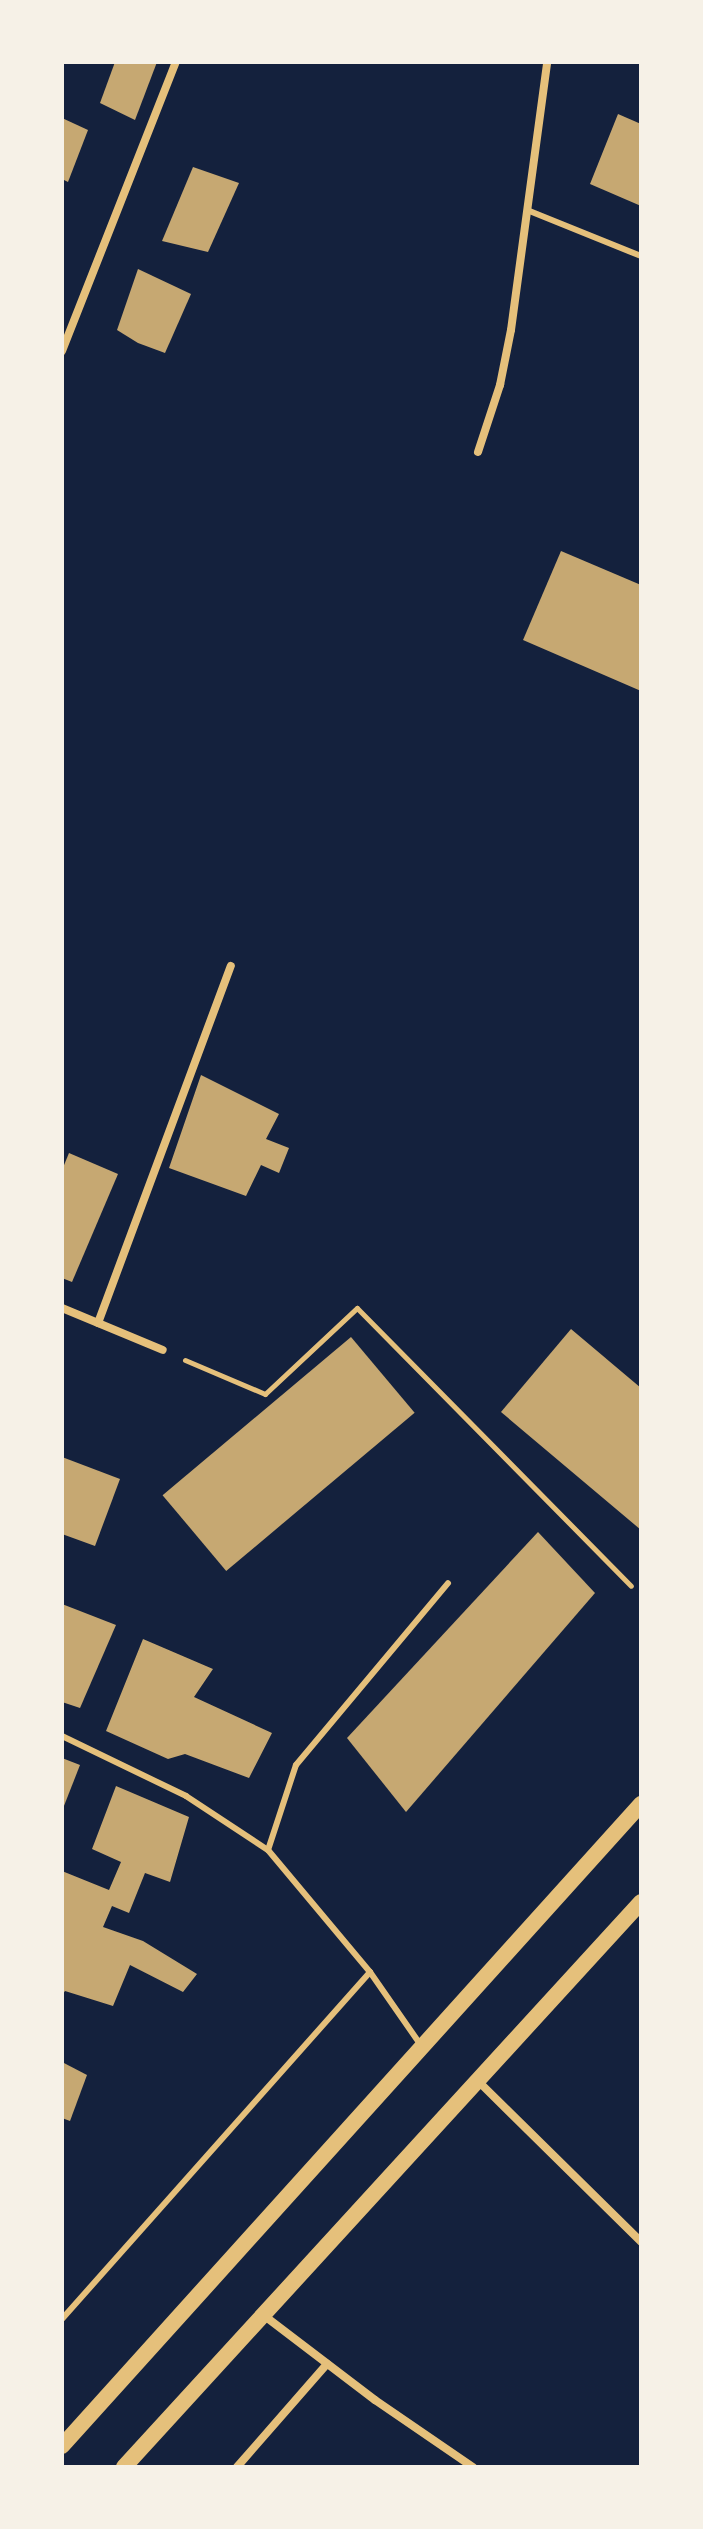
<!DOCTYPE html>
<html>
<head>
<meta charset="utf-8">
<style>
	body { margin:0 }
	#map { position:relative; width:703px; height:2529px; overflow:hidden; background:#14213d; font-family:Ubuntu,sans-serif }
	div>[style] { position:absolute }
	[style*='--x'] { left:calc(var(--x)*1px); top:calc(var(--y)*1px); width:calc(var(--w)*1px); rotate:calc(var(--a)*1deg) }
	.building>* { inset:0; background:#c6a872; transform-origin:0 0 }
	.path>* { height:5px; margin:-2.5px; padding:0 2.5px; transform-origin:2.5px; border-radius:2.5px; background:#e5c07b }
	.service>* { height:6px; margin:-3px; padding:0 3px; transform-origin:3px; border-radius:3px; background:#e5c07b }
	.minor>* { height:8px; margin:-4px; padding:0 4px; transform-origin:4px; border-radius:4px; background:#e5c07b }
	.secondary>* { height:16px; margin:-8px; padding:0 8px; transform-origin:8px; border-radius:8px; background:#e5c07b }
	span { translate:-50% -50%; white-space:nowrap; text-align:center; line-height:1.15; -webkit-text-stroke:6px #f6f1e7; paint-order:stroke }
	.frame { position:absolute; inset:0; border:64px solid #f6f1e7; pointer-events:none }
</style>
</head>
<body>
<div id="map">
	<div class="building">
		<i style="clip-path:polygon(115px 62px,157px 62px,135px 120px,100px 103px)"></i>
		<i style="clip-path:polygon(618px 114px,641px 124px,641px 206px,590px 184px)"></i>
		<i style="clip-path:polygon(62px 118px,88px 130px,68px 182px,62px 179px)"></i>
		<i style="clip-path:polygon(193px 167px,239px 183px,208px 252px,162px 241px)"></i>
		<i style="clip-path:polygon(138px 269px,191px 294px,165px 353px,138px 343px,117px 330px)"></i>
		<i style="clip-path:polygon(561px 551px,641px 585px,641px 691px,523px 640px)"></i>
		<i style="clip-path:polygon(201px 1075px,279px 1114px,266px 1139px,289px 1148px,279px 1173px,261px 1165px,246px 1196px,169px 1168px)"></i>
		<i style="clip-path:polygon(69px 1153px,118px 1174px,72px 1282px,62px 1278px,62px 1170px)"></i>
		<i style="clip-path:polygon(571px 1329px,641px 1388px,641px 1530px,501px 1412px)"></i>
		<i style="left:351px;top:1337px;width:99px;height:246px;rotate:50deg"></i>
		<i style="clip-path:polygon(62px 1457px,120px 1479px,95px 1546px,62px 1534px)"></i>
		<i style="clip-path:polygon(538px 1532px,595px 1593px,406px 1812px,347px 1738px)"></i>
		<i style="clip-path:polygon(62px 1604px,116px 1625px,80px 1708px,62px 1702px)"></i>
		<i style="clip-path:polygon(143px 1639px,213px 1669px,194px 1697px,272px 1733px,249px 1778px,185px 1754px,168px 1759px,106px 1731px)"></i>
		<i style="clip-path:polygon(62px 1758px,80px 1765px,62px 1811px)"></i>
		<i style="clip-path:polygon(116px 1786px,189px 1817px,170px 1882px,145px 1873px,129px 1913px,112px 1906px,103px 1927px,143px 1941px,197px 1974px,183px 1992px,130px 1965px,113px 2006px,65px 1991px,62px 1995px,62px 1871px,109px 1890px,121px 1862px,92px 1849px)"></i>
		<i style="clip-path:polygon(62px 2062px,87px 2075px,70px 2121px,62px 2118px)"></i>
	</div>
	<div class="path">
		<i style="--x:185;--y:1360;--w:87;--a:23"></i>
		<i style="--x:265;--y:1394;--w:126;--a:-43.1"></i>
		<i style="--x:357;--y:1308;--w:390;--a:45.4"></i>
	</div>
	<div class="service">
		<i style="--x:527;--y:210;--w:123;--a:22"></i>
		<i style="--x:62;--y:1736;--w:138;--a:25.8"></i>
		<i style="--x:186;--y:1796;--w:98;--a:33.4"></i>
		<i style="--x:268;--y:1850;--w:159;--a:50.1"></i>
		<i style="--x:370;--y:1972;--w:88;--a:55.2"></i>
		<i style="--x:268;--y:1850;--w:89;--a:-71.8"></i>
		<i style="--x:296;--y:1765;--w:237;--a:-50.1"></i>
		<i style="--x:62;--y:2319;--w:464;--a:-48.4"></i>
	</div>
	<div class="minor">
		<i style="--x:62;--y:351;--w:311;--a:-68.5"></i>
		<i style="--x:478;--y:452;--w:71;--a:-71.8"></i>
		<i style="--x:500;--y:385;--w:56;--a:-78.7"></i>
		<i style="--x:511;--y:330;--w:270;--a:-82.3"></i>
		<i style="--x:62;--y:1308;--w:109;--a:22.6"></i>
		<i style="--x:98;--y:1323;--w:381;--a:-69.6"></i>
		<i style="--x:477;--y:2080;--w:231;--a:44.6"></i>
		<i style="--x:262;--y:2314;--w:142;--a:37.3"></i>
		<i style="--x:375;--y:2400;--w:119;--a:34.4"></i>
		<i style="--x:237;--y:2467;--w:137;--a:-48.9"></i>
	</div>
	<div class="secondary">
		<i style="--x:62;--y:2446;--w:865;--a:-47.95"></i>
		<i style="--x:124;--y:2467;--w:766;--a:-47.54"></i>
	</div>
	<div class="frame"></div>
</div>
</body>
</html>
